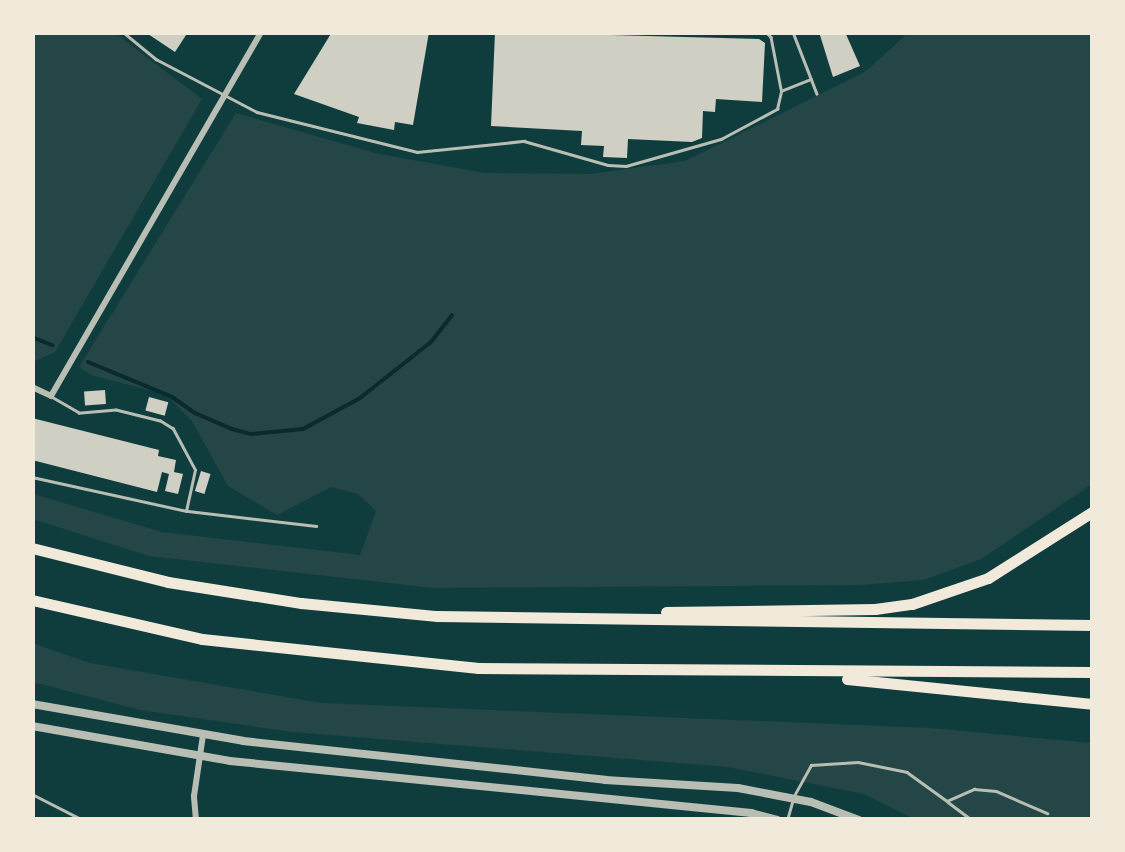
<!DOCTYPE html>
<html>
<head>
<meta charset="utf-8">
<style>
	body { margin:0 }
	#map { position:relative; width:1125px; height:852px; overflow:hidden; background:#0f3d3e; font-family:Figtree,sans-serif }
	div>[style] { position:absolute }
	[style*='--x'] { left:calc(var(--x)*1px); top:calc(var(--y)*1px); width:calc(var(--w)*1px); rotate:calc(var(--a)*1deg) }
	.green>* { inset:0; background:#244646 }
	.stream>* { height:4px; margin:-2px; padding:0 2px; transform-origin:2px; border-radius:2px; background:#0a2a2b }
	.building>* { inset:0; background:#cfcfc3; transform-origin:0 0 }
	.service>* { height:2.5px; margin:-1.25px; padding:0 1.25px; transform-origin:1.25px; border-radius:1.25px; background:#b8beb3 }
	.minor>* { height:6px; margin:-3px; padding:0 3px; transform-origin:3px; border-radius:3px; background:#b8beb3 }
	.tertiary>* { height:8px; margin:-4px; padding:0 4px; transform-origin:4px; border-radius:4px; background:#b8beb3 }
	.motorway>* { height:11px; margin:-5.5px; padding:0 5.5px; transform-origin:5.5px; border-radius:5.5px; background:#f1e9da }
	span { translate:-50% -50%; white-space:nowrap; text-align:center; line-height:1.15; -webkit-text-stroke:10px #f1e9da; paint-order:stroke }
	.frame { position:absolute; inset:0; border:35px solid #f1e9da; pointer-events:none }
</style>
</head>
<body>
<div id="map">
	<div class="green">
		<i style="clip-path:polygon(33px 32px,115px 33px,202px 99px,55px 352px,33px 362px)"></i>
		<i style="clip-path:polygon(908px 33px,1092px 33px,1092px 484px,981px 559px,924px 580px,861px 585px,433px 588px,149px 556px,33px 519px,33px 494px,162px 532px,360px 555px,376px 511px,358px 494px,331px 487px,277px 515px,228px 486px,192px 421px,165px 394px,94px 376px,79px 367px,236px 113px,375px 153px,485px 173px,590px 174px,685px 161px,865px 72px)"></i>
		<i style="clip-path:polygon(32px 643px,90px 663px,321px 703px,930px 728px,1092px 743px,1092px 819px,914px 819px,864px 794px,728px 767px,292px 732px,140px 710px,33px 682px)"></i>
	</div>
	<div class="stream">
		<i style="--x:32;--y:337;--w:22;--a:22"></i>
		<i style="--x:88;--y:362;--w:91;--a:22.6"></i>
		<i style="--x:172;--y:397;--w:28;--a:35"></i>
		<i style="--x:195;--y:413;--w:40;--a:23.4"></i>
		<i style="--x:232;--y:429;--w:20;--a:15"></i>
		<i style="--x:251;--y:434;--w:52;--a:-5.5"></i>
		<i style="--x:303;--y:429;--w:65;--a:-28.5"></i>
		<i style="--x:360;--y:398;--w:90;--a:-38.3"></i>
		<i style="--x:431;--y:342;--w:34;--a:-52"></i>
	</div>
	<div class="building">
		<i style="clip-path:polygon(145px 32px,188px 32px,175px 52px)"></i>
		<i style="clip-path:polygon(332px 32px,429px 32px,413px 125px,395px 122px,394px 130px,357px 123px,359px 117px,294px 94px)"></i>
		<i style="clip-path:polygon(495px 32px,759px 39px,765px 43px,762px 102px,716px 99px,715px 112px,703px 111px,702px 138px,692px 142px,628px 139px,627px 158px,603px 157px,604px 146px,581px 145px,582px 131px,491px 126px)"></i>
		<i style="clip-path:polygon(819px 32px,845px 32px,860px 66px,833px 77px)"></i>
		<i style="left:105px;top:390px;width:14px;height:21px;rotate:86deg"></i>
		<i style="left:149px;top:397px;width:20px;height:14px;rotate:15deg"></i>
		<i style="clip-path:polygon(32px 418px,159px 450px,158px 456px,176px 460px,174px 472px,183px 474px,178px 494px,165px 491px,169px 474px,162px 472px,157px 492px,32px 460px)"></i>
		<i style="left:201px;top:471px;width:10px;height:21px;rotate:17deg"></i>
	</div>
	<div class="service">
		<i style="--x:123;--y:32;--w:43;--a:39.3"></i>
		<i style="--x:156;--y:59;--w:114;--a:27.7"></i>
		<i style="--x:257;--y:112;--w:165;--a:14"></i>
		<i style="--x:417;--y:152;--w:108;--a:-5.9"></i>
		<i style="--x:524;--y:141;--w:87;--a:15.9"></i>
		<i style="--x:608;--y:165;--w:18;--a:3"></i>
		<i style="--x:626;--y:166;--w:99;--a:-15.9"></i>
		<i style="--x:721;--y:139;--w:64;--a:-28.2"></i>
		<i style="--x:777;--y:109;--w:18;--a:-77"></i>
		<i style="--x:781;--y:91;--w:32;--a:-22"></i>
		<i style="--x:766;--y:32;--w:7;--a:45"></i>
		<i style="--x:771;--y:37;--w:53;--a:79.1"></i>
		<i style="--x:793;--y:32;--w:66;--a:68.8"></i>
		<i style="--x:32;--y:477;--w:158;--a:12.4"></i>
		<i style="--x:186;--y:511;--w:42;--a:-77.6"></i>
		<i style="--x:195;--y:470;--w:47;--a:-118.2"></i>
		<i style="--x:173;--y:429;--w:15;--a:-148"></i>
		<i style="--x:160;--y:421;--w:45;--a:-166"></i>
		<i style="--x:116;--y:410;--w:37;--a:175"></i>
		<i style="--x:79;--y:413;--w:30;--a:-150"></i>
		<i style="--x:188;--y:511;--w:129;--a:6.7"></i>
		<i style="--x:32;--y:794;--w:57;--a:27"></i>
		<i style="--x:795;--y:794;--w:33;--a:-61"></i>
		<i style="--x:811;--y:765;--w:47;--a:-3.7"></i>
		<i style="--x:858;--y:762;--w:50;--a:11.5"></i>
		<i style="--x:907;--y:772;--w:49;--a:35.9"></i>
		<i style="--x:947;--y:801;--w:30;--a:-24"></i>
		<i style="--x:974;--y:789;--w:22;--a:5"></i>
		<i style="--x:996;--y:791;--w:56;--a:23.3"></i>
		<i style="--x:948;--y:802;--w:30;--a:37"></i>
		<i style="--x:787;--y:820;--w:19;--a:-74"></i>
		<i style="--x:1091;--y:820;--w:11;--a:-85"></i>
	</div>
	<div class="minor">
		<i style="--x:32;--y:387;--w:21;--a:25"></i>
		<i style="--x:51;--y:396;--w:420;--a:-60"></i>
		<i style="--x:196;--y:820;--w:24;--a:-95"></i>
		<i style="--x:194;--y:796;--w:62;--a:-81.6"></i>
	</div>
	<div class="tertiary">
		<i style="--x:32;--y:704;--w:214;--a:9.9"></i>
		<i style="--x:243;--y:741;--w:364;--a:6.1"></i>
		<i style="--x:605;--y:780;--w:133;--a:3.4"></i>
		<i style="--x:738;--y:788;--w:74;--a:10.9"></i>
		<i style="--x:811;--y:802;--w:51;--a:20.6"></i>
		<i style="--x:32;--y:726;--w:201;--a:10"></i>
		<i style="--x:230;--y:761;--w:524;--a:5.7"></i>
		<i style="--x:751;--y:813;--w:27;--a:15"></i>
	</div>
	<div class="motorway">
		<i style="--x:32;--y:548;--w:140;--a:14"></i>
		<i style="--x:168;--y:582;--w:135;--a:9"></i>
		<i style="--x:301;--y:603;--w:137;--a:5.5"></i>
		<i style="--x:437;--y:616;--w:655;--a:0.79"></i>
		<i style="--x:32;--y:600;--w:174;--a:12.9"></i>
		<i style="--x:202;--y:639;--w:278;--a:6"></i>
		<i style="--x:478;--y:668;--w:614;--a:0.37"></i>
		<i style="--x:666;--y:612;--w:209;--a:-0.8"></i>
		<i style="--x:875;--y:609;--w:37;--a:-8"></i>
		<i style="--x:912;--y:604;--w:80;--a:-18.9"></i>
		<i style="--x:988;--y:578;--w:123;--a:-32.4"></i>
		<i style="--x:847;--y:679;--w:246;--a:5.8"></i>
	</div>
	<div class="frame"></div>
</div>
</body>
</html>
